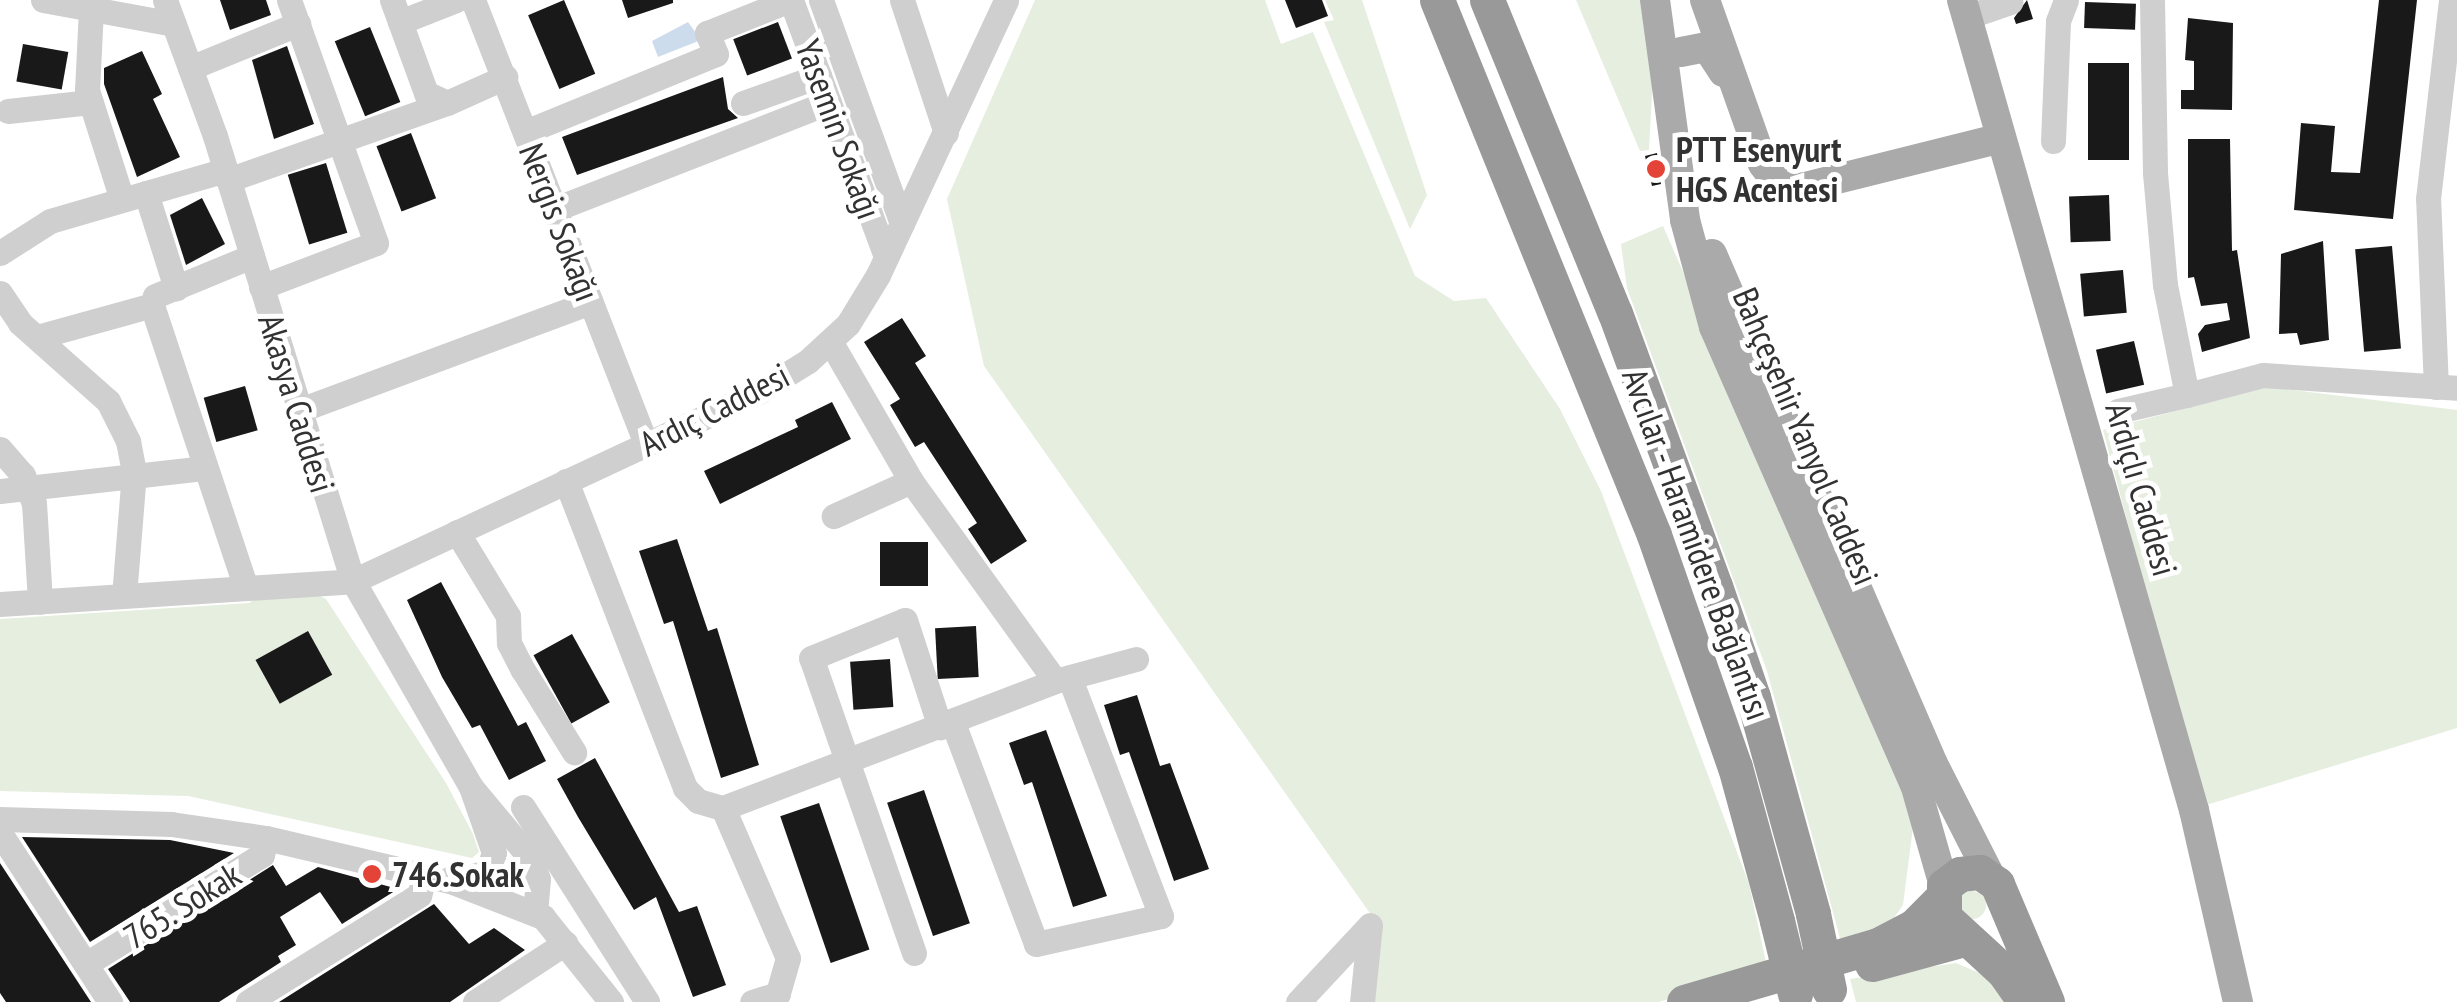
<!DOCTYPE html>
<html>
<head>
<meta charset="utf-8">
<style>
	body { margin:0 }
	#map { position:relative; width:2457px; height:1002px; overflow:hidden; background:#fff; font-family:"PT Sans Narrow",sans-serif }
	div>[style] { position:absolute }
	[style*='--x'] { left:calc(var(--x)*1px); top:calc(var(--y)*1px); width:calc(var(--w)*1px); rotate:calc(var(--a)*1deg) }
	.green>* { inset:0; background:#e6eee0 }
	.round { border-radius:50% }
	.water>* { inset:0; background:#cddced }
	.building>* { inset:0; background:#191919; transform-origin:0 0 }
	.minor>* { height:25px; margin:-12.5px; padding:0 12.5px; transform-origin:12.5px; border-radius:12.5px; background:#cfcfcf }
	.major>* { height:30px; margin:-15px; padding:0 15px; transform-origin:15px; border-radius:15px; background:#aaa }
	.highway>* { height:35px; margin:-17.5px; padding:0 17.5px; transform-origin:17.5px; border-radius:17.5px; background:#999 }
	.highway-bridge>* { height:35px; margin:-17.5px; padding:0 17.5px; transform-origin:17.5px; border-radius:17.5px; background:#999 }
	.dots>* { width:28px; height:28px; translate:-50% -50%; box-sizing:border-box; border:5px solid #fff; border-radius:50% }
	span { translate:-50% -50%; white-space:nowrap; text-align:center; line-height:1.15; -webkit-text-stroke:10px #fff; paint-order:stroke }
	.street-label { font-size:35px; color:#323232 }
	.poi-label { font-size:35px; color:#323232; font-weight:700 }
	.left { translate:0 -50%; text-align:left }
</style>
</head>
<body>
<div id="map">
	<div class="green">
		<i style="clip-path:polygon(1035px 0,1265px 0,1281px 44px,1313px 32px,1415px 276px,1454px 301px,1486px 298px,1560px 409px,1601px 491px,1749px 884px,1767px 967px,1659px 1002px,1374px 1002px,1374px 919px,984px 366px,947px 199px)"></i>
		<i style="clip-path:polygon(1325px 0,1362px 0,1427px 195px,1410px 229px,1324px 22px,1334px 20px)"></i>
		<i style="clip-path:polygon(1576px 0,1640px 0,1653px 74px,1649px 150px,1640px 151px)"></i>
		<i style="clip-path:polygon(1663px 226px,1890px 745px,1913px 827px,1903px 905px,1891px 922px,1843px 949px,1767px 671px,1627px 288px,1621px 244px)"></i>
		<i style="clip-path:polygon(2268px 387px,2457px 410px,2457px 728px,2203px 806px,2103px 430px)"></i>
		<i style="clip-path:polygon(308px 591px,326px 599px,446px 783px,473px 834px,479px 852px,472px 858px,188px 796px,0 791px,0 619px,249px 603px,261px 595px)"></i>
		<i class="round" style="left:1958px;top:891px;width:28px;height:28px"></i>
		<i style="clip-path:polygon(1956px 963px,1982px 974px,2009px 1002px,1856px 1002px,1850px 979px)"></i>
	</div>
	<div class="water">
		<i style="clip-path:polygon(688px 22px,701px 40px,658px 57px,652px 41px)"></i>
	</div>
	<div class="building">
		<i style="clip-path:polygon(220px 0,266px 0,271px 15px,230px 30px)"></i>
		<i style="left:564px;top:0;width:80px;height:39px;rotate:67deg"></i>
		<i style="clip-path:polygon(622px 0,673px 0,673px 3px,628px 18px)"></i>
		<i style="clip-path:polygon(1285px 0,1322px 0,1328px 16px,1296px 28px)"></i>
		<i style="clip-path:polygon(2027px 0,2033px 19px,2016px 24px,2014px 18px)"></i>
		<i style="clip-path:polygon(2379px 0,2417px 0,2393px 219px,2294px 210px,2301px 123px,2335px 126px,2331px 172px,2360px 173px)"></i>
		<i style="left:2085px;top:2px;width:51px;height:26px;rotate:2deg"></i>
		<i style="clip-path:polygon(2188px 18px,2233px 23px,2232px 110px,2181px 109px,2181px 90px,2194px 90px,2194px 61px,2185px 60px)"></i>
		<i style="left:778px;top:22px;width:39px;height:48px;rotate:69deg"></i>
		<i style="left:370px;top:27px;width:81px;height:38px;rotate:68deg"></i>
		<i style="left:23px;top:44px;width:46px;height:38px;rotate:10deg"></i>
		<i style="clip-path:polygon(287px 46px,314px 124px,274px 139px,252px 60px)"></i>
		<i style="clip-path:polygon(142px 51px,162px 94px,153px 99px,180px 157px,137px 177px,104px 84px,104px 68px)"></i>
		<i style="left:2088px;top:63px;width:41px;height:97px"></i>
		<i style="clip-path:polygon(723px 77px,728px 109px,738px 118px,577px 175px,562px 137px)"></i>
		<i style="left:411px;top:133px;width:70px;height:37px;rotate:69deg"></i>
		<i style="clip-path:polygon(2188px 139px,2230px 139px,2232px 251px,2237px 250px,2250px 338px,2202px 352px,2198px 334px,2205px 325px,2230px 320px,2227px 303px,2201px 306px,2194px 277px,2188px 278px)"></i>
		<i style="clip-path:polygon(1657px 153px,1661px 184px,1652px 186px,1645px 156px)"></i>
		<i style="left:326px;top:163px;width:73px;height:40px;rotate:73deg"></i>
		<i style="left:2109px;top:195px;width:46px;height:40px;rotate:88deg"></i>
		<i style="clip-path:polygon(202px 198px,225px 244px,186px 265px,170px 215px)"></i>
		<i style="clip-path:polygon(2323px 241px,2329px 340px,2300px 345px,2297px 333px,2279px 334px,2281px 254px)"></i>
		<i style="left:2392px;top:246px;width:103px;height:37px;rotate:85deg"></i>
		<i style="left:2123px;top:270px;width:43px;height:43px;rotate:85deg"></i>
		<i style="clip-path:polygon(902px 318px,926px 356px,915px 363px,1027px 541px,991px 564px,968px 529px,977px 523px,924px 442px,915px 447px,890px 405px,900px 399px,864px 342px)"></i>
		<i style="left:2134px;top:341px;width:45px;height:39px;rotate:77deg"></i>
		<i style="left:245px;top:386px;width:46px;height:43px;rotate:74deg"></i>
		<i style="clip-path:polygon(832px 402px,851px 439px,720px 504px,704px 471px,798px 427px,795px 420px)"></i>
		<i style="clip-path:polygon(677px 539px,708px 631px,717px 628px,759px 765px,721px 778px,673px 621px,664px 624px,639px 551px)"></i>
		<i style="left:880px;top:542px;width:48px;height:44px"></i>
		<i style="clip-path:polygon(441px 582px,518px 726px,526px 722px,546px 761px,509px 780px,480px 725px,472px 728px,442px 677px,407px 600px)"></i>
		<i style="left:976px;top:626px;width:51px;height:41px;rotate:87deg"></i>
		<i style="left:308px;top:631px;width:50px;height:60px;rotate:61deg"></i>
		<i style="left:572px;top:634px;width:78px;height:44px;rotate:61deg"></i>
		<i style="left:890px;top:659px;width:48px;height:40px;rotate:86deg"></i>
		<i style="clip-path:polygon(1137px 695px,1160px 766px,1170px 763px,1209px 869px,1174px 881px,1129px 752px,1120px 755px,1104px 705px)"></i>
		<i style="clip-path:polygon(1046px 730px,1107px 896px,1073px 907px,1032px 782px,1024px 785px,1009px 743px)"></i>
		<i style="clip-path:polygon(595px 758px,679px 912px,697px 906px,726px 985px,693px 997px,656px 897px,634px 910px,578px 817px,557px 779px)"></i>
		<i style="left:924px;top:790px;width:141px;height:39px;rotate:71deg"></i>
		<i style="left:819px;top:803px;width:155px;height:41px;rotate:71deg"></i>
		<i style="clip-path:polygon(22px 837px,170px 840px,234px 853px,90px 942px)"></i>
		<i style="clip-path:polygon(0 863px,91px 1002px,6px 1002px,0 993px)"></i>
		<i style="clip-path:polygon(273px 865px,286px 886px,318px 867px,398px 889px,342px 924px,320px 892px,280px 917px,296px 945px,278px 956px,281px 962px,219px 1002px,130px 1002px,108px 969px)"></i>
		<i style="clip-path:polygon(434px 904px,469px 944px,494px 928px,525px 950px,450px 1002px,279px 1002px)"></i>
	</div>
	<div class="minor">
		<i style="--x:43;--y:0;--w:133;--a:10.4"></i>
		<i style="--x:165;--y:0;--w:145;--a:69.8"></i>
		<i style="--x:215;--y:136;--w:466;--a:72.8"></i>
		<i style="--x:353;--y:581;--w:237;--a:60.2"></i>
		<i style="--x:392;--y:0;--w:99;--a:69.9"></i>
		<i style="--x:426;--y:93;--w:23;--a:25"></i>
		<i style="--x:447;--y:103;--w:64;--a:-24.1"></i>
		<i style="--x:473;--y:0;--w:477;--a:68.7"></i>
		<i style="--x:791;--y:0;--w:274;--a:69.7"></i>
		<i style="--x:821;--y:0;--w:238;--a:70.1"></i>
		<i style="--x:902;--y:0;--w:140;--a:71.7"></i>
		<i style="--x:2152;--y:0;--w:173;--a:89"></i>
		<i style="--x:2155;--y:173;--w:112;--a:84.9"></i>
		<i style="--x:2165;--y:285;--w:112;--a:78.7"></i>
		<i style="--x:2187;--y:395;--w:79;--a:-14.7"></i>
		<i style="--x:2263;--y:375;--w:194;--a:3.8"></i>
		<i style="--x:91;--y:9;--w:81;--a:92.8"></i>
		<i style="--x:87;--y:90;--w:115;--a:72.3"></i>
		<i style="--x:1967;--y:17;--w:46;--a:-19.2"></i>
		<i style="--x:400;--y:22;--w:60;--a:-21.4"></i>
		<i style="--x:190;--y:68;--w:117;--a:-22.2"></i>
		<i style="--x:743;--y:103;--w:81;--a:-19.6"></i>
		<i style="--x:8;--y:111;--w:83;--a:-6.2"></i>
		<i style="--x:525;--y:132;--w:206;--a:-22.2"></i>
		<i style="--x:716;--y:54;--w:23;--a:-113"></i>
		<i style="--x:707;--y:33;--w:89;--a:-21.7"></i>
		<i style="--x:2053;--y:141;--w:120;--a:-87.6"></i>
		<i style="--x:2058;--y:21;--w:22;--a:-69"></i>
		<i style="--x:228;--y:180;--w:232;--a:-19.4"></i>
		<i style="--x:146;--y:193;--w:100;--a:72.5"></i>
		<i style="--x:555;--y:209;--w:294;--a:-21.3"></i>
		<i style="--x:0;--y:253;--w:59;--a:-32.6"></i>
		<i style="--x:50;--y:221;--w:182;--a:-16.2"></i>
		<i style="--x:261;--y:287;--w:123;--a:-20.9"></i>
		<i style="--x:376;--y:243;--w:258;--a:-109.7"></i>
		<i style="--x:0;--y:293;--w:36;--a:56"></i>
		<i style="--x:20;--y:323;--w:118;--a:41.6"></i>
		<i style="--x:108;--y:401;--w:45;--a:63.4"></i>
		<i style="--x:128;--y:441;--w:32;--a:79"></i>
		<i style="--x:134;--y:472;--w:124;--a:94.6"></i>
		<i style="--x:37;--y:337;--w:119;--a:-15.5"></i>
		<i style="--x:830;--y:341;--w:162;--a:59.9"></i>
		<i style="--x:911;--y:481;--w:85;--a:155.6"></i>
		<i style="--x:2436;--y:387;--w:188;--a:-92.4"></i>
		<i style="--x:2428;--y:199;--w:200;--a:-83.4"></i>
		<i style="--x:300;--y:410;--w:310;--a:-20.4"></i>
		<i style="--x:2118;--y:411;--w:71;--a:-13.1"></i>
		<i style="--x:0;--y:449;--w:35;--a:49"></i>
		<i style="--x:23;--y:475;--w:30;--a:69"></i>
		<i style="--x:34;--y:503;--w:99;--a:86.5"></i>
		<i style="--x:566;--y:481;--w:329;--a:68.8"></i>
		<i style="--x:685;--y:788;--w:18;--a:45"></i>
		<i style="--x:698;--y:801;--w:26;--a:16"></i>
		<i style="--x:723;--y:808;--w:355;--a:-20.9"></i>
		<i style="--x:1055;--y:681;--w:84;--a:-15.2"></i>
		<i style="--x:911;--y:481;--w:246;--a:54.2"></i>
		<i style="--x:0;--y:491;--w:207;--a:-6.4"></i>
		<i style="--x:457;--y:532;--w:98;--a:58.7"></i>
		<i style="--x:508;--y:616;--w:27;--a:88"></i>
		<i style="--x:509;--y:643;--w:30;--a:63"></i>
		<i style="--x:523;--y:670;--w:97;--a:58.1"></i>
		<i style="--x:246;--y:588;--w:298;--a:-108.4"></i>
		<i style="--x:152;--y:305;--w:9;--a:-72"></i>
		<i style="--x:155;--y:296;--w:105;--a:-22.4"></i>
		<i style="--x:0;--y:604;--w:354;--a:-3.7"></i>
		<i style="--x:353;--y:581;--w:449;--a:-25"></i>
		<i style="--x:760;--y:391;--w:57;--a:-32"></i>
		<i style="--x:808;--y:361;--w:54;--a:-42.8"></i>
		<i style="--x:848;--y:324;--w:57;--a:-58.5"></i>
		<i style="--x:878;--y:275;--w:303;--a:-65"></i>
		<i style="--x:953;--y:723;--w:236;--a:69.4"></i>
		<i style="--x:1036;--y:944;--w:128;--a:-12.6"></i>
		<i style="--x:1161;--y:916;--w:252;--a:-111"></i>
		<i style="--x:523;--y:807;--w:231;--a:57.5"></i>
		<i style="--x:723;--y:808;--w:163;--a:66.6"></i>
		<i style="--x:788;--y:958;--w:37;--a:106"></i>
		<i style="--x:778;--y:994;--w:27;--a:163"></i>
		<i style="--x:0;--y:819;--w:171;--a:1.7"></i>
		<i style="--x:171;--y:824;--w:96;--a:8.4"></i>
		<i style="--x:266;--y:838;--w:192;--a:13.2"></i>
		<i style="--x:453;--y:882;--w:97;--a:21.3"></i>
		<i style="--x:543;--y:917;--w:109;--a:51.3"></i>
		<i style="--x:0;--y:833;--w:202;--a:56.9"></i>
		<i style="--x:454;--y:882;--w:34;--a:-17"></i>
		<i style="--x:487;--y:872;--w:20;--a:-70"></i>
		<i style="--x:494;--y:853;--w:70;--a:-109.2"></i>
		<i style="--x:471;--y:787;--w:94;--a:50.2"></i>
		<i style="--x:531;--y:859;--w:21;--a:71"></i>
		<i style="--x:538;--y:879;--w:32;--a:95"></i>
		<i style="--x:914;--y:953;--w:312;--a:-109.2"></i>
		<i style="--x:811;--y:658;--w:101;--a:-22"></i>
		<i style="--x:905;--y:620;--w:113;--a:71.9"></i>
		<i style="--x:86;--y:964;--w:207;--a:-31.8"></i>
		<i style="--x:262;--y:855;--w:17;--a:-77"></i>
		<i style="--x:248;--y:1002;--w:202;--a:-32"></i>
		<i style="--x:419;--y:895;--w:21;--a:-73"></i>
		<i style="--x:475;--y:1002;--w:108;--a:-33.2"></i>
		<i style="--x:1298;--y:1002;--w:105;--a:-46.9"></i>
		<i style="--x:1362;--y:1002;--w:77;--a:-84.1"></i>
	</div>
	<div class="major">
		<i style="--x:1655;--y:0;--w:222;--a:82.2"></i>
		<i style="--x:1685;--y:220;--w:111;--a:74.8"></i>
		<i style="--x:1714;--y:327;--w:499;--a:66.3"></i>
		<i style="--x:1915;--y:784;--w:106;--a:74.1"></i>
		<i style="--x:1705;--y:0;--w:174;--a:70.5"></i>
		<i style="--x:1763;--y:164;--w:24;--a:54"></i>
		<i style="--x:1777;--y:183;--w:25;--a:12"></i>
		<i style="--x:1801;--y:188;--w:206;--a:-14"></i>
		<i style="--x:1962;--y:0;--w:843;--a:74.02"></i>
		<i style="--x:2194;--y:810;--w:197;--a:77.1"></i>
		<i style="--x:1681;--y:52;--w:26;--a:-11"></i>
		<i style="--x:1707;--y:47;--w:30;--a:57"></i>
		<i style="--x:1712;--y:254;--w:556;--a:66.57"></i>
		<i style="--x:1933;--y:764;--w:126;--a:63"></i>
	</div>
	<div class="highway">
		<i style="--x:1437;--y:0;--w:577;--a:67.92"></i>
		<i style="--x:1654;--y:535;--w:246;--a:70.8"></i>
		<i style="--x:1735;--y:767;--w:160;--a:74.7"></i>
		<i style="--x:1487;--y:0;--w:338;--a:67.8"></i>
		<i style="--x:1615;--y:313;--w:291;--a:69.9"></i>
		<i style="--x:1715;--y:586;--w:117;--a:71.1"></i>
		<i style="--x:1753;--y:697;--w:225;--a:74.5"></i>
		<i style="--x:1872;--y:964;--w:95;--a:-15.2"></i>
		<i style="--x:1684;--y:1002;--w:202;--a:-16.4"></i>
		<i style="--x:1878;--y:945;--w:41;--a:-27.8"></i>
		<i style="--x:1914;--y:926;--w:40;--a:-45"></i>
		<i style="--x:2025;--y:1002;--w:38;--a:-125"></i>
		<i style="--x:2003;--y:971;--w:80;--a:-137.5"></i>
		<i style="--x:1944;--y:917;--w:31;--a:-90"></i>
		<i style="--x:1944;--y:886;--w:20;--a:-37"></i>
		<i style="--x:1960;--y:874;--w:20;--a:-6"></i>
		<i style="--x:1980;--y:872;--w:21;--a:35"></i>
		<i style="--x:1997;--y:884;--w:128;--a:67"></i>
	</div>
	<div class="highway-bridge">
		<i style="--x:1813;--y:914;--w:77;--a:78"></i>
		<i style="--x:1777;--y:921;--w:75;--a:76.1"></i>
	</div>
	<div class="dots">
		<i style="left:1656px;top:169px;background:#e44338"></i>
		<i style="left:372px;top:874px;background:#e44338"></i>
	</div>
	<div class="street-label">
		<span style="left:839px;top:129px;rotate:70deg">Yasemin Sokağı</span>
		<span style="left:560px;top:222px;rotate:69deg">Nergis Sokağı</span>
		<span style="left:297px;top:403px;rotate:73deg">Akasya Caddesi</span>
		<span style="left:714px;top:409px;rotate:-27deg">Ardıç Caddesi</span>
		<span style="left:1806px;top:436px;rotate:67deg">Bahçeşehir Yanyol Caddesi</span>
		<span style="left:2142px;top:489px;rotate:74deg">Ardıçlı Caddesi</span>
		<span style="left:1697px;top:544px;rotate:70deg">Avcılar - Haramidere Bağlantısı</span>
		<span style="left:182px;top:905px;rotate:-32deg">765. Sokak</span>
	</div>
	<div class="poi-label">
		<span class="left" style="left:1676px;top:169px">PTT Esenyurt<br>HGS Acentesi</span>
		<span class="left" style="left:392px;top:874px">746.Sokak</span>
	</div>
</div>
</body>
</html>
